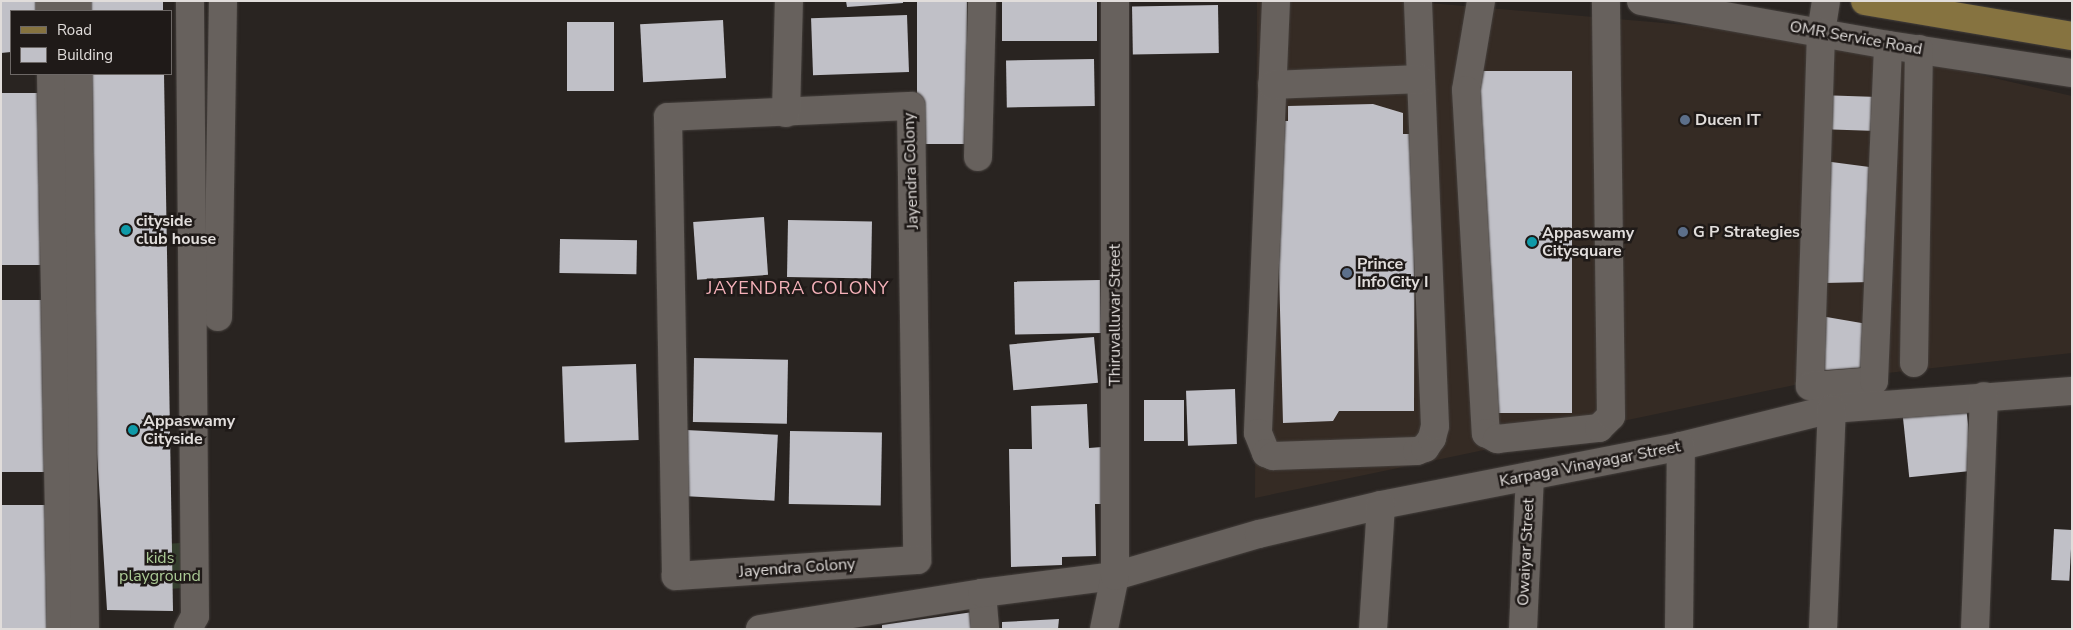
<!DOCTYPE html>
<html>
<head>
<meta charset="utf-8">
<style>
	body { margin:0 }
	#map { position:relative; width:2073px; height:630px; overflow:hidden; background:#292421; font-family:"Nunito Sans",sans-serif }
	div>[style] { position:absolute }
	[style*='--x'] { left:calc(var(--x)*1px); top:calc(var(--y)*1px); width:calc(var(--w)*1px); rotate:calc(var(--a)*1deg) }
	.built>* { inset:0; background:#352b24 }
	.green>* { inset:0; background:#353f2e; transform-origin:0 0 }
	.building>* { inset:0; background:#c0c0c7; transform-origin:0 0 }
	.roads { filter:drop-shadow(0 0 1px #443f3c) drop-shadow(0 0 1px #443f3c) }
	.minor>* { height:28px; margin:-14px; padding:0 14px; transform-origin:14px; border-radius:14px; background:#67615d }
	.major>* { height:28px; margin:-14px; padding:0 14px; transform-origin:14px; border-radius:14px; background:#867340 }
	.dots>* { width:14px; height:14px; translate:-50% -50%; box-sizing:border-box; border:2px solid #1f1a18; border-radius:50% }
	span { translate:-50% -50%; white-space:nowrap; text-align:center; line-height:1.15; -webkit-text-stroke:5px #1f1a18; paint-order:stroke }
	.street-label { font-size:16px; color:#e1dddb }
	.poi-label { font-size:16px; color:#e1dddb; font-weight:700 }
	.left { translate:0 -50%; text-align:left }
	.park-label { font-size:16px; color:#abca95 }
	.neighbourhood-label { font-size:18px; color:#f5b1b9; letter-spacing:1px }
	.frame { position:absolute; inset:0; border:2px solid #e1dddb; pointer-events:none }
	.legend { position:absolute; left:10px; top:10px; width:162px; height:65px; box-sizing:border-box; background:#1f1a18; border:1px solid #6d6866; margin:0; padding:6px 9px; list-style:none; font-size:15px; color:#e1dddb }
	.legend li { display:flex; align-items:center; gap:10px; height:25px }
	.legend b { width:25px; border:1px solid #6d6866 }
</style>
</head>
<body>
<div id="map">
	<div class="built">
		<i style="clip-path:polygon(1257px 1px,1406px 1px,1814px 36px,2072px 96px,2072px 353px,1814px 381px,1255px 498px)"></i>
	</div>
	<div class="green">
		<i style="left:180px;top:543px;width:45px;height:44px;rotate:86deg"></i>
	</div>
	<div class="building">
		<i style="clip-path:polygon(1px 1px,43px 1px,43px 11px,11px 11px,11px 52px,1px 53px)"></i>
		<i style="left:91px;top:1px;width:72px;height:10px"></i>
		<i style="clip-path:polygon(846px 1px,903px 1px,903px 3px,847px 7px)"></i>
		<i style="left:917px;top:1px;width:50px;height:143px"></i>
		<i style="left:1002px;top:1px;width:95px;height:40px"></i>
		<i style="left:1218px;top:5px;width:48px;height:86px;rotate:89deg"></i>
		<i style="left:907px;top:15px;width:57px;height:96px;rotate:88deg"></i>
		<i style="left:723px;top:20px;width:58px;height:83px;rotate:87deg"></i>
		<i style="left:567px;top:22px;width:47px;height:69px"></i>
		<i style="left:1094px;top:59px;width:47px;height:88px;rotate:89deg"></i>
		<i style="left:1478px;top:71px;width:94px;height:342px"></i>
		<i style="clip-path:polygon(88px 74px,164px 74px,173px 611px,107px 610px,84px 250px)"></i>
		<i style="left:1px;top:93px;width:44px;height:172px"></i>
		<i style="left:1878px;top:97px;width:34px;height:52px;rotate:92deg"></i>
		<i style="clip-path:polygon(1373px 104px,1403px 113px,1403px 134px,1415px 134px,1414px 411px,1339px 411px,1333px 421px,1283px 423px,1275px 121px,1288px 121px,1288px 106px)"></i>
		<i style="clip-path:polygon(1824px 161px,1877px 168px,1871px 282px,1824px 283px)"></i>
		<i style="left:764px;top:217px;width:58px;height:71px;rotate:86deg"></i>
		<i style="left:788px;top:220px;width:84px;height:57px;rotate:1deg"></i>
		<i style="left:560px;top:239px;width:77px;height:34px;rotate:1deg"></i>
		<i style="left:1100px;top:280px;width:53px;height:86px;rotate:89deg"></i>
		<i style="left:1px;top:300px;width:45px;height:172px"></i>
		<i style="clip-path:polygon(1815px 315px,1873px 325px,1871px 367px,1815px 371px)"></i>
		<i style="left:1094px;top:337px;width:46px;height:85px;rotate:85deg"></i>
		<i style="left:694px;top:358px;width:94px;height:64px;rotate:1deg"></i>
		<i style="left:636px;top:364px;width:76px;height:74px;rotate:88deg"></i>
		<i style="left:1235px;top:389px;width:55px;height:49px;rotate:88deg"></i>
		<i style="left:1144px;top:400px;width:40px;height:41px"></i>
		<i style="clip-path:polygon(1087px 404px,1089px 448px,1102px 447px,1103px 504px,1095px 504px,1096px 556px,1062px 557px,1062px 565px,1011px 567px,1009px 449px,1032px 449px,1031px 406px)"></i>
		<i style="left:1966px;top:405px;width:66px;height:64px;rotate:84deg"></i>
		<i style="left:686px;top:430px;width:92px;height:66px;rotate:3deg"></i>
		<i style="left:790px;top:431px;width:92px;height:73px;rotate:1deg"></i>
		<i style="left:52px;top:505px;width:124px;height:51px;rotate:90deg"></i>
		<i style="left:2054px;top:529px;width:18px;height:51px;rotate:3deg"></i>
		<i style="clip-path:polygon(973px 612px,976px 629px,882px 629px,882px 625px)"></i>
		<i style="clip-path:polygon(1059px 619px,1058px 629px,1002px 629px,1002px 622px)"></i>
	</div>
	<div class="roads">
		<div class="minor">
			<i style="--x:50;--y:1;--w:10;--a:90"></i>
			<i style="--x:77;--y:1;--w:10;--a:90"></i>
			<i style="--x:1276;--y:1;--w:432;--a:92.4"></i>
			<i style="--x:1258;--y:433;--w:22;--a:68"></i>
			<i style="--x:1266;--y:453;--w:8;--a:23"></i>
			<i style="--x:1273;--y:456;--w:144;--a:-2"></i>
			<i style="--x:1417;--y:451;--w:9;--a:-21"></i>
			<i style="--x:1425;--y:448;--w:12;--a:-55"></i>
			<i style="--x:1432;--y:438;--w:12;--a:-76"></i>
			<i style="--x:1435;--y:426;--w:425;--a:-92.3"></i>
			<i style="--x:1481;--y:1;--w:90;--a:99.6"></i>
			<i style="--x:1466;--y:90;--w:344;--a:86.7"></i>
			<i style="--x:1486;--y:433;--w:13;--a:29"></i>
			<i style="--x:1497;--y:439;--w:103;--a:-6.2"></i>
			<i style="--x:1599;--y:428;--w:17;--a:-45"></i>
			<i style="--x:1611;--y:416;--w:415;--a:-90.7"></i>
			<i style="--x:1641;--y:1;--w:251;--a:10.1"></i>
			<i style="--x:1888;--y:45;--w:186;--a:8.7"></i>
			<i style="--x:1826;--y:1;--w:31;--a:99"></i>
			<i style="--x:1821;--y:32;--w:354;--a:91.8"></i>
			<i style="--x:1810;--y:386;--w:64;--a:-4.5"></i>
			<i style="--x:1874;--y:381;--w:336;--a:-87.6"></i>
			<i style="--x:51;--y:74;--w:555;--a:88.97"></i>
			<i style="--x:78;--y:74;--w:555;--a:89.28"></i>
			<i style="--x:1272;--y:85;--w:148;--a:-2.3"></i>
			<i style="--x:911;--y:106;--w:454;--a:89.2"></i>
			<i style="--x:917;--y:560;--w:242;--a:176.2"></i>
			<i style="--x:676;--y:576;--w:459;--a:-91"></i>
			<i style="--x:668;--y:117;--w:243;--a:-2.6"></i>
			<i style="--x:786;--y:113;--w:112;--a:-88.5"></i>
			<i style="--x:978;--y:157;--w:156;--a:-88.5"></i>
			<i style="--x:218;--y:317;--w:316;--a:-89.1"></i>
			<i style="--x:1914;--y:363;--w:314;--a:-89.1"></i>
			<i style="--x:982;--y:593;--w:36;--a:85"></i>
			<i style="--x:188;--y:629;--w:15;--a:-62"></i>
			<i style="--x:195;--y:616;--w:615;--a:-90.47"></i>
			<i style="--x:760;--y:629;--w:225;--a:-9.2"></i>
			<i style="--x:982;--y:593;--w:134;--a:-7.3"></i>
			<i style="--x:1115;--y:576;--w:150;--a:-16.3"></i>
			<i style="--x:1259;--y:534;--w:125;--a:-13.4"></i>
			<i style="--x:1381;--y:505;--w:306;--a:-11.1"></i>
			<i style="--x:1681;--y:446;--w:155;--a:-13.8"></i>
			<i style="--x:1832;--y:409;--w:241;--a:-4.3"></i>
			<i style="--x:1104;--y:629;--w:54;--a:-78.3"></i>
			<i style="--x:1115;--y:576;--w:575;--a:-90"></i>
			<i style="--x:1373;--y:629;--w:124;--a:-86.3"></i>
			<i style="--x:1523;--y:629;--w:153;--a:-87.4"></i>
			<i style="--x:1679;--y:629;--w:183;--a:-89.4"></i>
			<i style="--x:1823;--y:629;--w:220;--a:-87.7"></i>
			<i style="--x:1975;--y:629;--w:233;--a:-87.8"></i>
		</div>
		<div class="major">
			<i style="--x:1865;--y:1;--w:210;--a:9.6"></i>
		</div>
	</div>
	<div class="dots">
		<i style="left:1685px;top:120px;background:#5c6f8a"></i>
		<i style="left:126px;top:230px;background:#0f9aa8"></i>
		<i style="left:1683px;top:232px;background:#5c6f8a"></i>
		<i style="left:1532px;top:242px;background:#0f9aa8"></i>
		<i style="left:1347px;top:273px;background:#5c6f8a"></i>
		<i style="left:133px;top:430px;background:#0f9aa8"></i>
	</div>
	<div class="street-label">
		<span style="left:1856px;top:38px;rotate:10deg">OMR Service Road</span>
		<span style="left:911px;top:171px;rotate:-92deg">Jayendra Colony</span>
		<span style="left:1115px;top:315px;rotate:-90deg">Thiruvalluvar Street</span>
		<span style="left:1590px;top:464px;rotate:-11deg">Karpaga Vinayagar Street</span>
		<span style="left:1526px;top:552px;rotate:-87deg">Owaiyar Street</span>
		<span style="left:797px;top:568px;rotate:-4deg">Jayendra Colony</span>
	</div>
	<div class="poi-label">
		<span class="left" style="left:1695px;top:120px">Ducen IT</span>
		<span class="left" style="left:136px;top:230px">cityside<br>club house</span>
		<span class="left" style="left:1693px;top:232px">G P Strategies</span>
		<span class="left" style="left:1542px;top:242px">Appaswamy<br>Citysquare</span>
		<span class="left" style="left:1357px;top:273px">Prince<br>Info City I</span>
		<span class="left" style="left:143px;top:430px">Appaswamy<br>Cityside</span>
	</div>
	<div class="park-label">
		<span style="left:160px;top:567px">kids<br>playground</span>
	</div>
	<div class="neighbourhood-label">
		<span style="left:798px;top:288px">JAYENDRA COLONY</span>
	</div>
	<div class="frame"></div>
	<ul class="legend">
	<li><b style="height:6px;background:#867340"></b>Road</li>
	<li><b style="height:14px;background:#c0c0c7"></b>Building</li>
	</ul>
</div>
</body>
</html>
